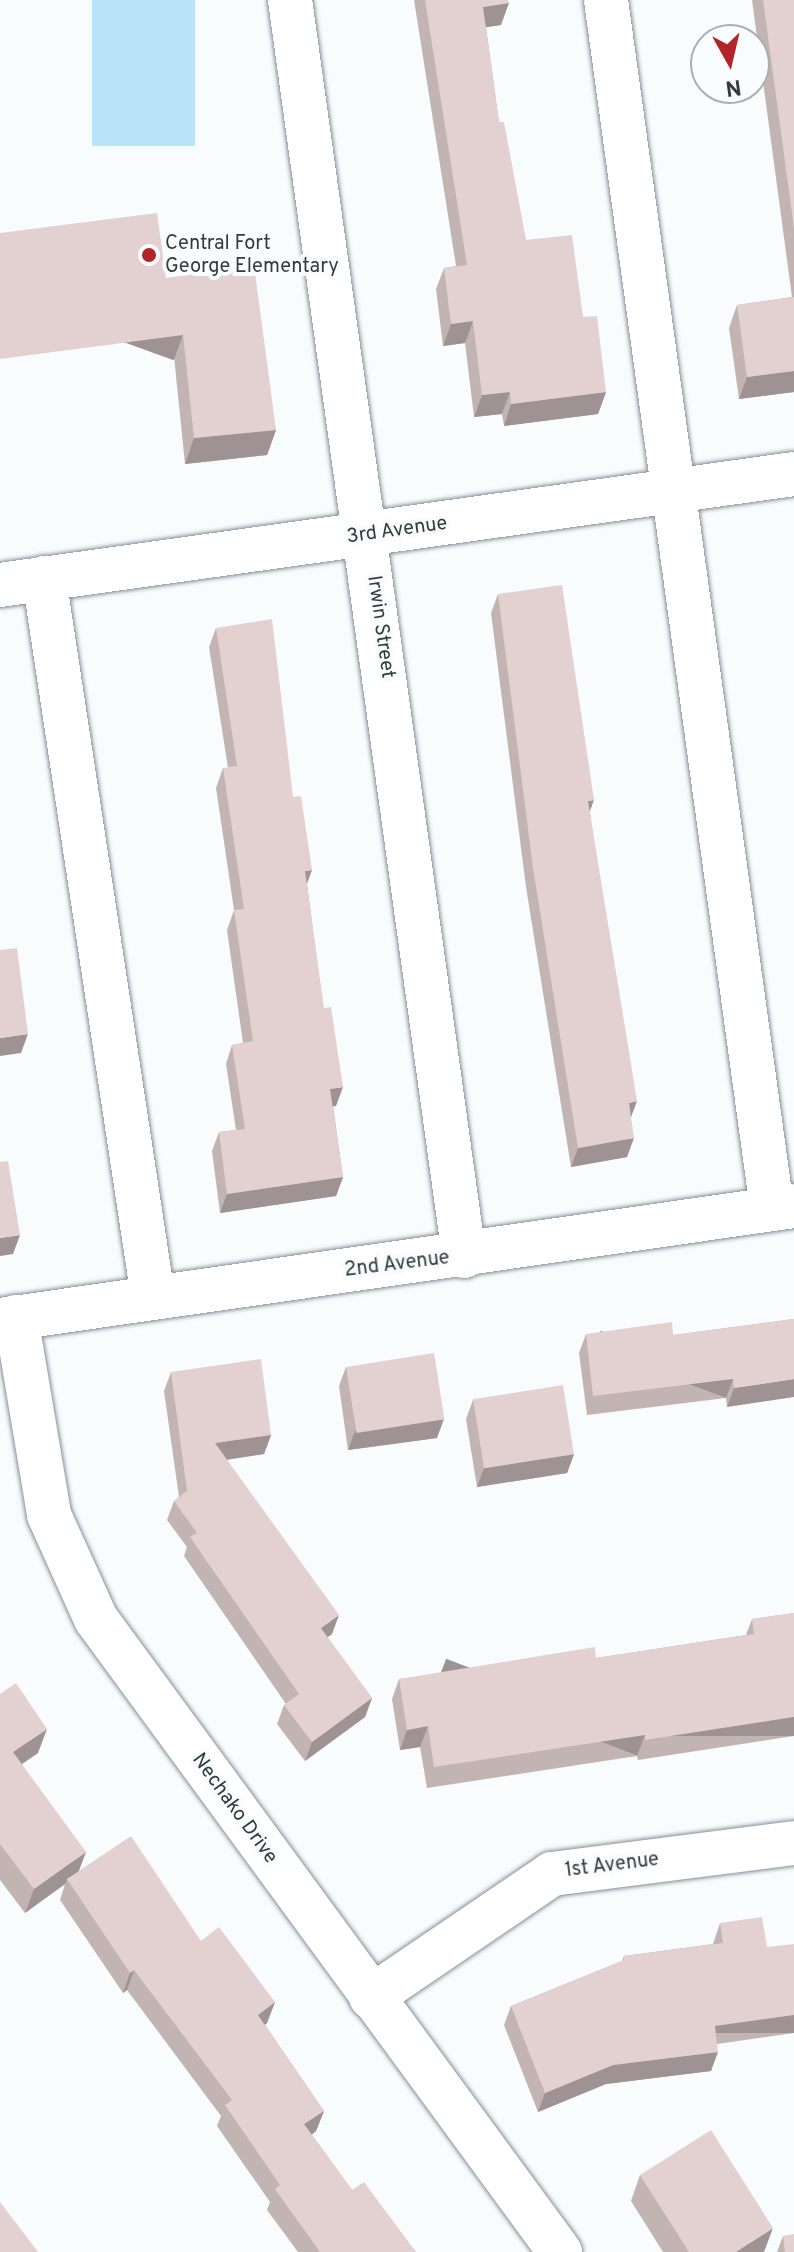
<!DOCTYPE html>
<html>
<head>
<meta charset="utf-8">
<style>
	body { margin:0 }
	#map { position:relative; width:794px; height:2252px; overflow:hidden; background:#f9fcfd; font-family:Overpass,sans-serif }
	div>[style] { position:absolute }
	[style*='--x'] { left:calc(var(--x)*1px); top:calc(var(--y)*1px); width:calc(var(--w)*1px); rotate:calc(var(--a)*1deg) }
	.green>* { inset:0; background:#b9e4f9; transform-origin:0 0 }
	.roads { filter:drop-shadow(0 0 2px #849198) drop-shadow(0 0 2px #849198) }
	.minor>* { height:44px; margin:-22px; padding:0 22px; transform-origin:22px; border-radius:22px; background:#fff }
	.wall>* { inset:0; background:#c2b4b3 }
	.shaded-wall>* { inset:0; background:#9e9292; transform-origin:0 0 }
	.building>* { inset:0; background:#e2d1d0; transform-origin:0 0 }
	.dots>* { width:22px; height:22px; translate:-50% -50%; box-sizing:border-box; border:4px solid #f9fcfd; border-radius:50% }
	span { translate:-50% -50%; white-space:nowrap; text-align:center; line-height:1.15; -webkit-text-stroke:8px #f9fcfd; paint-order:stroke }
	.poi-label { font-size:20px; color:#353a3d }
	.left { translate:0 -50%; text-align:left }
	.street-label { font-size:20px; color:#353a3d }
	.north { position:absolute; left:690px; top:24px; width:80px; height:80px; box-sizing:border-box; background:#f9fcfd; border:2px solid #abaeb0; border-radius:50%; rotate:172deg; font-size:22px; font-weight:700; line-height:32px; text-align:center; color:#353a3d }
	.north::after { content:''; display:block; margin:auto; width:28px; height:36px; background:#b42327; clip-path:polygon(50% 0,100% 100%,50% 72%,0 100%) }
</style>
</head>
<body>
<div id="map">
	<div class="green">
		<i style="left:92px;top:0;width:103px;height:146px"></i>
	</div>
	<div class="roads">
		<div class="minor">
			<i style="--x:290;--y:0;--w:1268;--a:82.11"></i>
			<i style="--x:606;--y:0;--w:1220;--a:82.18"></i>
			<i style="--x:44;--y:578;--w:727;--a:81.38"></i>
			<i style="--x:0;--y:585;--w:802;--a:-7.96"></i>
			<i style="--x:16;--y:1317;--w:201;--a:80.5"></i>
			<i style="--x:49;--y:1515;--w:114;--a:65.7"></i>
			<i style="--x:96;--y:1619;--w:785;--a:53.76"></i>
			<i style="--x:0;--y:1320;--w:802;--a:-8.17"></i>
			<i style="--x:371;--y:1997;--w:219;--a:-34.2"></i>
			<i style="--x:552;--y:1874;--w:244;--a:-7.3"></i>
		</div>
	</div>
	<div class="wall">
		<i style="clip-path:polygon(414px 0,508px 0,501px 25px,486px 27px,499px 122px,526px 240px,583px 317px,606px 392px,598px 414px,504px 426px,502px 414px,474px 417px,465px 343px,443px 346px,436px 289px,444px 268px,456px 266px)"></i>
		<i style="clip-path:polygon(752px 0,794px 0,794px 392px,739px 399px,729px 328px,737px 305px,792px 297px)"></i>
		<i style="clip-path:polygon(166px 278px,276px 430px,267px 455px,185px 464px)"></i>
		<i style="clip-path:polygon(498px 594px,590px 813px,631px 1119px,627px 1157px,571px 1167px,526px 887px,491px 613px)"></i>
		<i style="clip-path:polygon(216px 628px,293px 797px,307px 884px,336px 1106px,333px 1106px,343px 1177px,336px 1196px,220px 1213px,212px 1151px,219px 1132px,236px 1130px,226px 1064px,232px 1045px,243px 1043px,227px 930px,234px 910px,216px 788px,223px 768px,228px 768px,209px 647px)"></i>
		<i style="clip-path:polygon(794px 1319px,727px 1407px,726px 1398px,587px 1415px,579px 1353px,586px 1334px,673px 1335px)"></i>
		<i style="clip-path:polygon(346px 1367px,437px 1438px,348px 1450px,339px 1386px)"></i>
		<i style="clip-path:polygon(171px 1372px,271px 1435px,264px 1454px,227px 1460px,332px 1634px,327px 1637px,372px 1698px,365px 1717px,305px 1761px,277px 1724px,284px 1705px,286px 1704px,184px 1556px,187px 1547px,167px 1520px,174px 1501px,179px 1497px,164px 1391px)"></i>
		<i style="clip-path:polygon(473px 1400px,574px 1454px,567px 1473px,477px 1487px,466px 1419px)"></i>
		<i style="clip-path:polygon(794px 1613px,794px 1736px,638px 1760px,637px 1756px,427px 1788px,420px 1747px,400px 1750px,392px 1699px,399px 1679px,596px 1658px,746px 1635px,752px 1619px)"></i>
		<i style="clip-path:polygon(0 1694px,38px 1753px,22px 1764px,79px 1871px,201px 1941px,275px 2002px,267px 2023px,265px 2025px,324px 2111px,316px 2131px,312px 2135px,352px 2190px,416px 2252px,298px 2252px,267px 2210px,270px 2202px,217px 2126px,221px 2116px,127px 1990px,123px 1993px,60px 1900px,65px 1884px,25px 1913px,0 1880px)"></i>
		<i style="clip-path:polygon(720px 1923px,767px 1947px,794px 2033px,717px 2044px,711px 2071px,606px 2084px,538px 2112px,504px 2025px,511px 2006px,622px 1961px,624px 1956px,713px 1944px)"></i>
		<i style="clip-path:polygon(640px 2175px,764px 2252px,663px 2252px,631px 2201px)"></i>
		<i style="clip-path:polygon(783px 2236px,794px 2252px,777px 2252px)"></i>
	</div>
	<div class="shaded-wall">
		<i style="clip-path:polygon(509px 3px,501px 25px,475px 29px,483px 7px)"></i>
		<i style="clip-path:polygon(473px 321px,465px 343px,443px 346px,451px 324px)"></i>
		<i style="left:183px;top:335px;width:27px;height:185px;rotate:110deg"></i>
		<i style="clip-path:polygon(794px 371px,794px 392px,739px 399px,747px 377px)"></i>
		<i style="clip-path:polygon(510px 392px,502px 414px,474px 417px,482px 395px)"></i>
		<i style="clip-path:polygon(606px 392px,598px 414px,504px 426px,511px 404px)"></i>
		<i style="clip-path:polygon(276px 430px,267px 455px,185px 464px,194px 438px)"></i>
		<i style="clip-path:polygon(594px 800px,587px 819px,588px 801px)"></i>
		<i style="clip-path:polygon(312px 870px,305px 889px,305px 871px)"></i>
		<i style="clip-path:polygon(28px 1034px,21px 1053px,0 1056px,0 1038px)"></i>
		<i style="clip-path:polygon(343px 1087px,336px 1106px,323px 1108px,330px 1089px)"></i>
		<i style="clip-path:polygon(637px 1101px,630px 1120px,629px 1103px)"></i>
		<i style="clip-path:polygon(634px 1138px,627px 1157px,571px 1167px,578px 1148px)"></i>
		<i style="clip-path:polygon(343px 1177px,336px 1196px,220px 1213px,227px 1194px)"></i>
		<i style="clip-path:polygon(20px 1235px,13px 1254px,0 1256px,0 1238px)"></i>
		<i style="left:733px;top:1379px;width:20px;height:141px;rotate:110deg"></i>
		<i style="clip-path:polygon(794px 1379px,794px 1397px,727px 1407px,734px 1388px)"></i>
		<i style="clip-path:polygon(444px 1419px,437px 1438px,348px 1450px,355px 1431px)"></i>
		<i style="clip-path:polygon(271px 1435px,264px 1454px,208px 1462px,215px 1443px)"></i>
		<i style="clip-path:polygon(574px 1454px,567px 1473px,477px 1487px,484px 1468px)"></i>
		<i style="clip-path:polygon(339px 1615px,332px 1634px,314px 1647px,321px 1628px)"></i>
		<i style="clip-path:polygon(372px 1698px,365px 1717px,305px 1761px,312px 1742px)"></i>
		<i style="left:794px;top:1717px;width:19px;height:151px;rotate:90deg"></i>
		<i style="clip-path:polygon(428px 1726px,420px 1747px,400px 1750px,407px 1730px)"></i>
		<i style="clip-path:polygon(47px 1729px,38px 1753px,4px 1776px,13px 1752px)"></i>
		<i style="left:645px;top:1735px;width:22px;height:213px;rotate:111deg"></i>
		<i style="clip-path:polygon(86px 1852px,77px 1876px,67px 1879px,65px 1884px,25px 1913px,34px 1889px)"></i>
		<i style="clip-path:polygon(134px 1970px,127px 1990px,123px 1993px,130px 1973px)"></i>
		<i style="clip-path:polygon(275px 2002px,267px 2023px,250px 2036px,258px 2015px)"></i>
		<i style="left:794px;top:2015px;width:18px;height:80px;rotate:90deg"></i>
		<i style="clip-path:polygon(718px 2052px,711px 2071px,606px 2084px,538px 2112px,545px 2093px,613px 2065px)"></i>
		<i style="clip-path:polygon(324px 2111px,316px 2131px,297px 2145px,304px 2124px)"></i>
		<i style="clip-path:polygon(773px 2228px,764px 2252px,736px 2252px)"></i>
	</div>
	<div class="building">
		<i style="clip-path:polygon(425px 0,508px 0,509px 3px,483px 7px,499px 122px,504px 122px,526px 240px,572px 235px,583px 317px,597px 316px,606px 392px,511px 404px,510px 392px,482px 395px,473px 321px,451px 324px,444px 268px,467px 265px)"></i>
		<i style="clip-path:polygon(763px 0,794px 0,794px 228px)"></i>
		<i style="clip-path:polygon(157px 213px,166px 278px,254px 265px,276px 430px,194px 438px,183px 335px,0 359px,0 233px)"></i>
		<i style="clip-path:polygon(794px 297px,794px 371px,747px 377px,737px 305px)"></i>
		<i style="clip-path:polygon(562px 585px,594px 800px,588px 801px,637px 1101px,629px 1103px,634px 1138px,578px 1148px,533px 868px,498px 594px)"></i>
		<i style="clip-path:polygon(272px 619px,293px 797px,301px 796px,312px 870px,305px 871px,324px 1008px,331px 1007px,343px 1087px,330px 1089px,343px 1177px,227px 1194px,219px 1132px,245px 1129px,232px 1045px,253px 1041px,234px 910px,244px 909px,223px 768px,237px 766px,216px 628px)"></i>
		<i style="clip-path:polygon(17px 948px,28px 1034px,0 1038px,0 950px)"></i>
		<i style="clip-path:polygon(8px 1161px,20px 1235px,0 1238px,0 1162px)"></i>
		<i style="clip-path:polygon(794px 1319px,794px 1379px,734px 1388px,733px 1379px,593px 1396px,586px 1334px,672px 1322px,673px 1335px)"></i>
		<i style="left:434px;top:1353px;width:67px;height:89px;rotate:81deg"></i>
		<i style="clip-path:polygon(261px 1359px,271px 1435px,215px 1443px,339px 1615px,321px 1628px,372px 1698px,312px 1742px,284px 1705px,299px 1694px,190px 1537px,197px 1533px,174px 1501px,187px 1491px,171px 1372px)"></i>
		<i style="left:563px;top:1385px;width:70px;height:91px;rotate:81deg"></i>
		<i style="clip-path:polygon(794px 1613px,794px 1717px,645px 1740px,645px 1735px,434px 1767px,428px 1726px,407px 1730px,399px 1679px,595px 1647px,596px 1658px,754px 1634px,752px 1619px)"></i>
		<i style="clip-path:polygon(16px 1683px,47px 1729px,13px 1752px,86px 1852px,34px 1889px,0 1844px,0 1694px)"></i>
		<i style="clip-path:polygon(131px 1836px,201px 1941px,219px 1927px,275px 2002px,258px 2015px,324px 2111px,304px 2124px,352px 2190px,364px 2182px,416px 2252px,320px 2252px,275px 2189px,280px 2185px,225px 2105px,232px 2100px,134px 1970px,130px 1973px,67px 1879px)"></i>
		<i style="clip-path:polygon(762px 1917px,767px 1947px,794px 1944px,794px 2015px,715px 2026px,718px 2052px,613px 2065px,545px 2093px,511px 2006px,624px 1960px,624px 1956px,723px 1943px,720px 1923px)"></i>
		<i style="clip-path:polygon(711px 2130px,773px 2228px,736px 2252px,689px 2252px,640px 2175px)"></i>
		<i style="clip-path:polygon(0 2202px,38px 2252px,0 2252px)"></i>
		<i style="clip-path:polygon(794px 2234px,794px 2252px,785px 2252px,783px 2236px)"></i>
	</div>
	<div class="dots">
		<i style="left:149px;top:255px;background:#b42327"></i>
	</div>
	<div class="poi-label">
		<span class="left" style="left:165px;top:256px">Central Fort<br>George Elementary</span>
	</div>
	<div class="street-label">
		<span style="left:397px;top:531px;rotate:-8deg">3rd Avenue</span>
		<span style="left:380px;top:627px;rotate:82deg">Irwin Street</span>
		<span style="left:397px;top:1265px;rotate:-7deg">2nd Avenue</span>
		<span style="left:234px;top:1809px;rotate:54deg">Nechako Drive</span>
		<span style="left:612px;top:1866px;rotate:-7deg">1st Avenue</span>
	</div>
	<div class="north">N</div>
</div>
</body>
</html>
